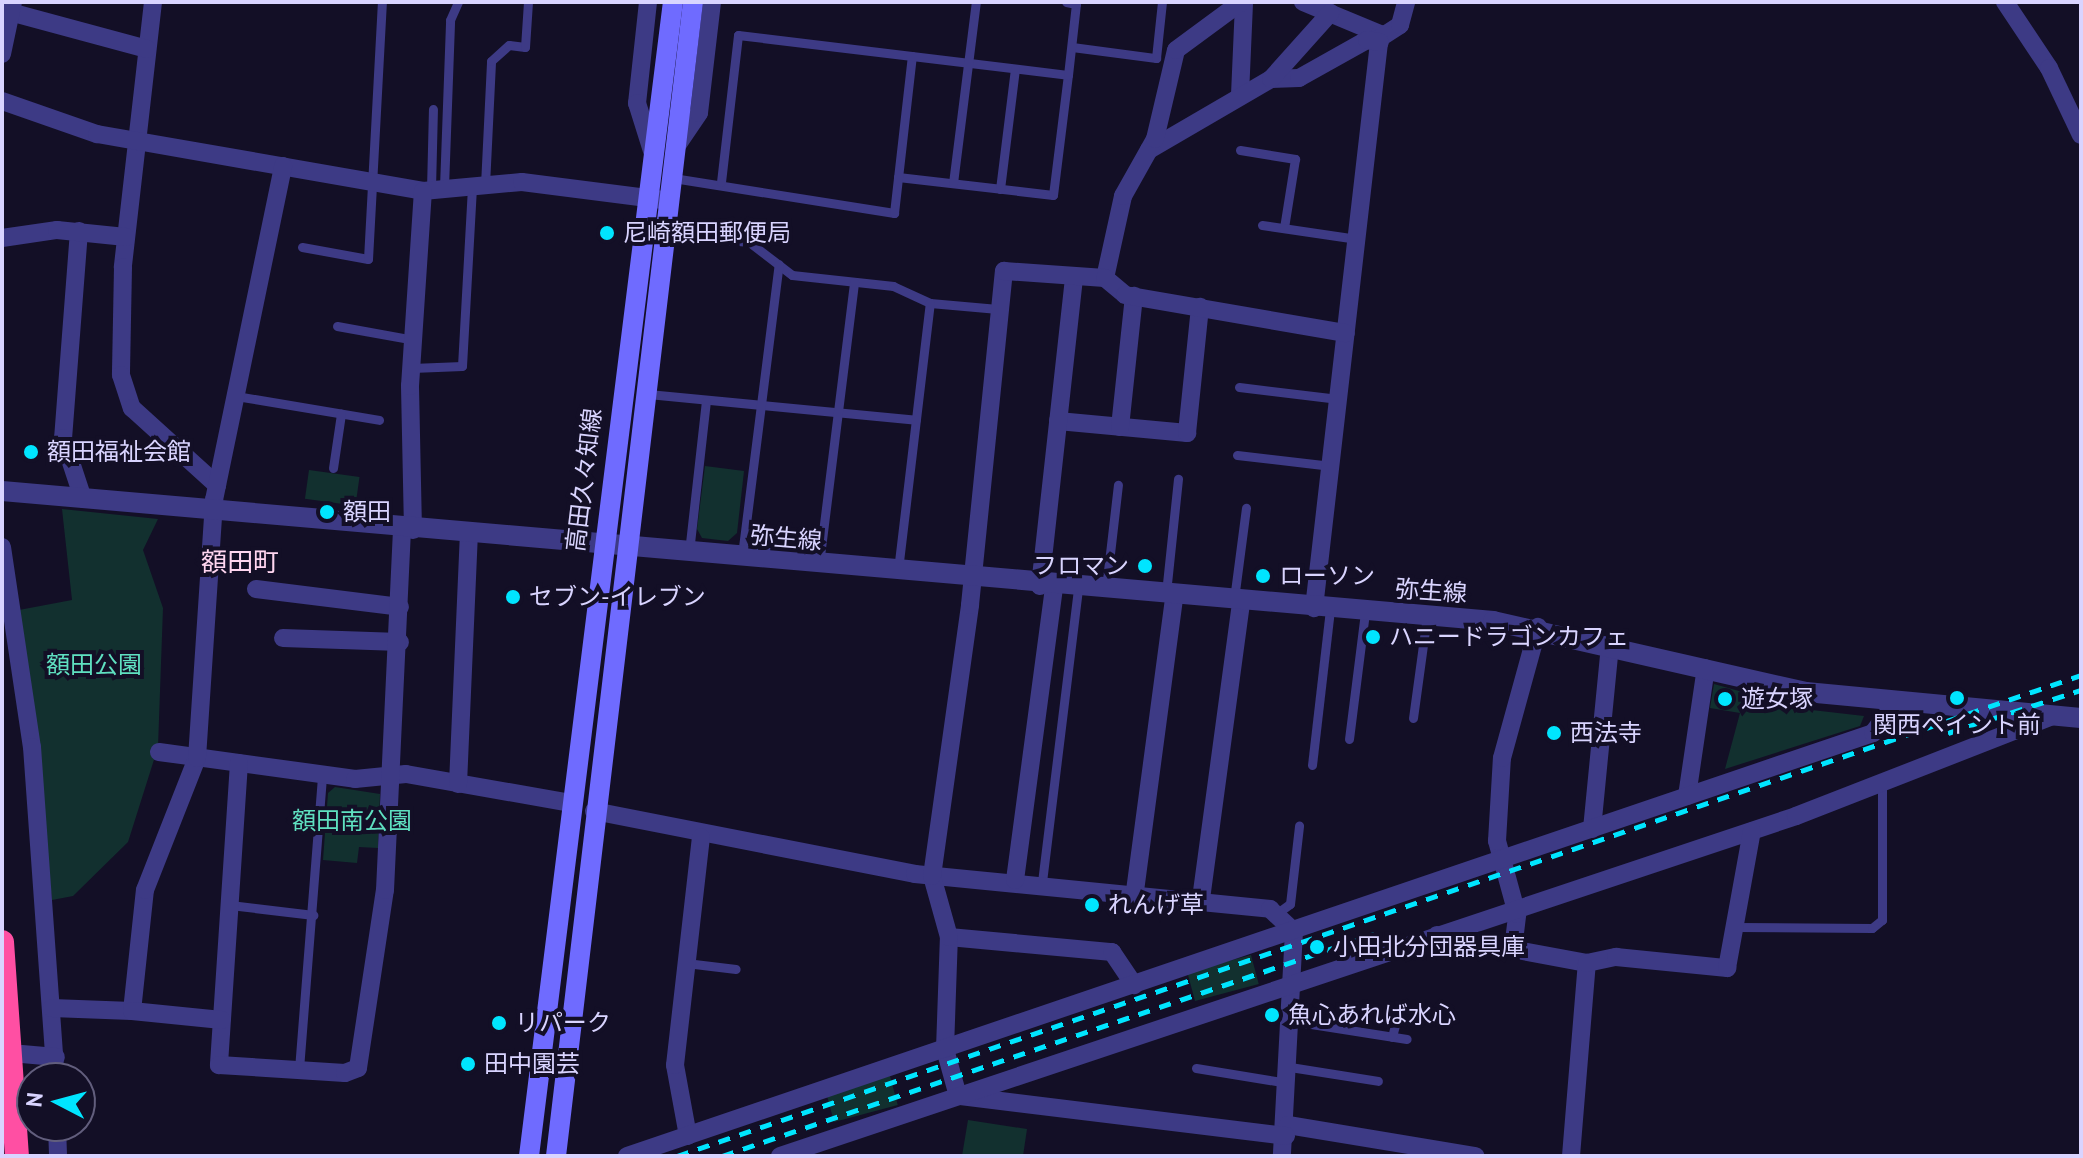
<!DOCTYPE html>
<html>
<head>
<meta charset="utf-8">
<style>
	body { margin:0 }
	#map { position:relative; width:2083px; height:1158px; overflow:hidden; background:#130f26; font-family:"PT Sans","Noto Sans JP",sans-serif }
	div>[style] { position:absolute }
	[style*='--x'] { left:calc(var(--x)*1px); top:calc(var(--y)*1px); width:calc(var(--w)*1px); rotate:calc(var(--a)*1deg) }
	.green>* { inset:0; background:#12302f; transform-origin:0 0 }
	.service>* { height:9px; margin:-4.5px; padding:0 4.5px; transform-origin:4.5px; border-radius:4.5px; background:#3d3a85 }
	.minor>* { height:18px; margin:-9px; padding:0 9px; transform-origin:9px; border-radius:9px; background:#3d3a85 }
	.tertiary>* { height:20px; margin:-10px; padding:0 10px; transform-origin:10px; border-radius:10px; background:#3d3a85 }
	.secondary>* { height:20px; margin:-10px; padding:0 10px; transform-origin:10px; border-radius:10px; background:#6f6bff }
	.motorway>* { height:24px; margin:-12px; padding:0 12px; transform-origin:12px; border-radius:12px; background:#ff4fa3 }
	.rail>* { height:5px; margin-top:-2.5px; transform-origin:0; background:repeating-linear-gradient(90deg,#00e5ff 0 12px,transparent 0 22px) }
	.dots>* { width:22px; height:22px; translate:-50% -50%; box-sizing:border-box; border:4px solid #130f26; border-radius:50% }
	span { translate:-50% -50%; white-space:nowrap; text-align:center; line-height:1.15; -webkit-text-stroke:8px #130f26; paint-order:stroke }
	.poi-label { font-size:24px; color:#d9d4ff }
	.left { translate:0 -50%; text-align:left }
	.right { translate:-100% -50%; text-align:right }
	.street-label { font-size:24px; color:#d9d4ff }
	.park-label { font-size:24px; color:#5fe0c0 }
	.neighbourhood-label { font-size:26px; color:#ffd6f0 }
	.frame { position:absolute; inset:0; border:4px solid #d9d4ff; pointer-events:none }
	.north { position:absolute; left:16px; top:1062px; width:80px; height:80px; box-sizing:border-box; background:#130f26; border:2px solid #625e7d; border-radius:50%; rotate:276deg; font-size:22px; font-weight:700; line-height:32px; text-align:center; color:#d9d4ff }
	.north::after { content:''; display:block; margin:auto; width:28px; height:36px; background:#00e5ff; clip-path:polygon(50% 0,100% 100%,50% 72%,0 100%) }
</style>
</head>
<body>
<div id="map">
	<div class="green">
		<i style="clip-path:polygon(705px 466px,744px 471px,737px 533px,728px 541px,702px 538px,697px 529px)"></i>
		<i style="left:309px;top:470px;width:51px;height:29px;rotate:8deg"></i>
		<i style="clip-path:polygon(62px 509px,158px 519px,143px 550px,163px 608px,158px 747px,128px 842px,73px 896px,52px 900px,19px 610px,72px 600px)"></i>
		<i style="clip-path:polygon(1714px 684px,1803px 709px,1864px 716px,1860px 726px,1725px 769px,1740px 713px,1710px 708px)"></i>
		<i style="clip-path:polygon(335px 787px,380px 794px,378px 848px,359px 847px,357px 863px,323px 860px,328px 793px)"></i>
		<i style="left:1251px;top:955px;width:30px;height:66px;rotate:75deg"></i>
		<i style="left:890px;top:1076px;width:30px;height:66px;rotate:75deg"></i>
		<i style="clip-path:polygon(968px 1120px,1027px 1129px,1023px 1156px,962px 1156px)"></i>
	</div>
	<div class="service">
		<i style="--x:1072;--y:47;--w:85;--a:7.5"></i>
		<i style="--x:1156;--y:58;--w:56;--a:-83.9"></i>
		<i style="--x:1240;--y:150;--w:56;--a:9.3"></i>
		<i style="--x:1295;--y:159;--w:70;--a:99.1"></i>
		<i style="--x:898;--y:177;--w:156;--a:6.6"></i>
		<i style="--x:1053;--y:195;--w:121;--a:-82.9"></i>
		<i style="--x:673;--y:178;--w:224;--a:9"></i>
		<i style="--x:894;--y:213;--w:158;--a:-83.5"></i>
		<i style="--x:721;--y:182;--w:148;--a:-83.4"></i>
		<i style="--x:738;--y:35;--w:332;--a:6.9"></i>
		<i style="--x:1068;--y:75;--w:71;--a:-83.6"></i>
		<i style="--x:1076;--y:4;--w:10;--a:-169"></i>
		<i style="--x:953;--y:183;--w:182;--a:-82.8"></i>
		<i style="--x:485;--y:185;--w:124;--a:-87.2"></i>
		<i style="--x:491;--y:61;--w:24;--a:-42"></i>
		<i style="--x:509;--y:45;--w:16;--a:7"></i>
		<i style="--x:525;--y:47;--w:45;--a:-86.2"></i>
		<i style="--x:444;--y:187;--w:167;--a:-87.9"></i>
		<i style="--x:450;--y:20;--w:20;--a:-66"></i>
		<i style="--x:431;--y:189;--w:80;--a:-88.6"></i>
		<i style="--x:1000;--y:189;--w:121;--a:-82.9"></i>
		<i style="--x:1262;--y:225;--w:96;--a:8.4"></i>
		<i style="--x:667;--y:234;--w:82;--a:5.6"></i>
		<i style="--x:749;--y:242;--w:54;--a:37.5"></i>
		<i style="--x:792;--y:275;--w:102;--a:6.2"></i>
		<i style="--x:893;--y:286;--w:41;--a:24.7"></i>
		<i style="--x:930;--y:303;--w:68;--a:5"></i>
		<i style="--x:302;--y:247;--w:67;--a:10.3"></i>
		<i style="--x:368;--y:259;--w:257;--a:-86.9"></i>
		<i style="--x:337;--y:326;--w:78;--a:10.3"></i>
		<i style="--x:412;--y:368;--w:50;--a:-2.3"></i>
		<i style="--x:462;--y:366;--w:181;--a:-86.8"></i>
		<i style="--x:1239;--y:387;--w:100;--a:6.9"></i>
		<i style="--x:648;--y:394;--w:269;--a:5.5"></i>
		<i style="--x:236;--y:396;--w:145;--a:9.5"></i>
		<i style="--x:1237;--y:455;--w:95;--a:6.7"></i>
		<i style="--x:333;--y:468;--w:55;--a:-81.6"></i>
		<i style="--x:689;--y:552;--w:152;--a:-83.6"></i>
		<i style="--x:742;--y:555;--w:293;--a:-82.8"></i>
		<i style="--x:819;--y:564;--w:284;--a:-82.9"></i>
		<i style="--x:898;--y:570;--w:269;--a:-83.2"></i>
		<i style="--x:1106;--y:588;--w:104;--a:-83.4"></i>
		<i style="--x:1166;--y:593;--w:115;--a:-84"></i>
		<i style="--x:1234;--y:599;--w:92;--a:-82.5"></i>
		<i style="--x:1413;--y:718;--w:103;--a:-82.2"></i>
		<i style="--x:1349;--y:739;--w:128;--a:-82.8"></i>
		<i style="--x:1312;--y:765;--w:156;--a:-83.4"></i>
		<i style="--x:1042;--y:882;--w:295;--a:-83"></i>
		<i style="--x:230;--y:905;--w:84;--a:6.9"></i>
		<i style="--x:1276;--y:914;--w:17;--a:-36"></i>
		<i style="--x:1290;--y:904;--w:79;--a:-83.4"></i>
		<i style="--x:1736;--y:927;--w:136;--a:0.4"></i>
		<i style="--x:1872;--y:928;--w:13;--a:-39"></i>
		<i style="--x:1882;--y:920;--w:136;--a:-90"></i>
		<i style="--x:686;--y:963;--w:50;--a:6.8"></i>
		<i style="--x:1292;--y:1021;--w:116;--a:8.9"></i>
		<i style="--x:1392;--y:1037;--w:12;--a:-76"></i>
		<i style="--x:1290;--y:1067;--w:89;--a:9"></i>
		<i style="--x:1196;--y:1068;--w:93;--a:9.3"></i>
		<i style="--x:299;--y:1069;--w:295;--a:-85.5"></i>
	</div>
	<div class="minor">
		<i style="--x:153;--y:2;--w:267;--a:96.5"></i>
		<i style="--x:123;--y:267;--w:108;--a:91.1"></i>
		<i style="--x:121;--y:375;--w:35;--a:72"></i>
		<i style="--x:132;--y:408;--w:115;--a:42.2"></i>
		<i style="--x:648;--y:2;--w:102;--a:96.2"></i>
		<i style="--x:637;--y:103;--w:50;--a:72.6"></i>
		<i style="--x:1303;--y:2;--w:83;--a:22.6"></i>
		<i style="--x:1380;--y:34;--w:578;--a:96.56"></i>
		<i style="--x:2005;--y:2;--w:79;--a:56.3"></i>
		<i style="--x:2049;--y:68;--w:74;--a:64.5"></i>
		<i style="--x:10;--y:12;--w:142;--a:15.1"></i>
		<i style="--x:1380;--y:38;--w:24;--a:-33"></i>
		<i style="--x:1400;--y:25;--w:24;--a:-75"></i>
		<i style="--x:2;--y:54;--w:53;--a:-78.1"></i>
		<i style="--x:1271;--y:79;--w:28;--a:-2"></i>
		<i style="--x:1299;--y:78;--w:78;--a:-29.2"></i>
		<i style="--x:1367;--y:40;--w:13;--a:9"></i>
		<i style="--x:1240;--y:95;--w:93;--a:-87.5"></i>
		<i style="--x:2;--y:101;--w:101;--a:19.2"></i>
		<i style="--x:97;--y:134;--w:331;--a:9.9"></i>
		<i style="--x:423;--y:191;--w:99;--a:-5.2"></i>
		<i style="--x:522;--y:182;--w:142;--a:7.3"></i>
		<i style="--x:676;--y:147;--w:41;--a:-55.9"></i>
		<i style="--x:699;--y:113;--w:112;--a:-83.3"></i>
		<i style="--x:1149;--y:150;--w:141;--a:-30.2"></i>
		<i style="--x:1271;--y:79;--w:89;--a:-48.2"></i>
		<i style="--x:79;--y:231;--w:208;--a:94.4"></i>
		<i style="--x:63;--y:438;--w:64;--a:71.8"></i>
		<i style="--x:2;--y:238;--w:56;--a:-8.3"></i>
		<i style="--x:57;--y:230;--w:69;--a:5.8"></i>
		<i style="--x:1105;--y:278;--w:84;--a:-77.6"></i>
		<i style="--x:1123;--y:196;--w:65;--a:-60.7"></i>
		<i style="--x:1155;--y:139;--w:91;--a:-76.7"></i>
		<i style="--x:1176;--y:50;--w:81;--a:-36.4"></i>
		<i style="--x:1058;--y:421;--w:130;--a:5.3"></i>
		<i style="--x:1187;--y:433;--w:127;--a:-84.1"></i>
		<i style="--x:1120;--y:427;--w:132;--a:-83.9"></i>
		<i style="--x:413;--y:530;--w:144;--a:-91.2"></i>
		<i style="--x:410;--y:386;--w:195;--a:-86.2"></i>
		<i style="--x:2;--y:547;--w:202;--a:81.5"></i>
		<i style="--x:32;--y:747;--w:332;--a:85.9"></i>
		<i style="--x:1040;--y:586;--w:309;--a:-83.7"></i>
		<i style="--x:256;--y:589;--w:145;--a:7.1"></i>
		<i style="--x:283;--y:638;--w:117;--a:2"></i>
		<i style="--x:159;--y:752;--w:198;--a:7.8"></i>
		<i style="--x:355;--y:779;--w:51;--a:-5.6"></i>
		<i style="--x:406;--y:774;--w:168;--a:10"></i>
		<i style="--x:239;--y:763;--w:303;--a:93.8"></i>
		<i style="--x:219;--y:1065;--w:126;--a:3.6"></i>
		<i style="--x:345;--y:1073;--w:14;--a:-21"></i>
		<i style="--x:358;--y:1068;--w:180;--a:-81.4"></i>
		<i style="--x:385;--y:890;--w:361;--a:-87.3"></i>
		<i style="--x:458;--y:784;--w:249;--a:-87.5"></i>
		<i style="--x:1687;--y:796;--w:129;--a:-81.6"></i>
		<i style="--x:594;--y:811;--w:327;--a:11.1"></i>
		<i style="--x:915;--y:874;--w:357;--a:5.6"></i>
		<i style="--x:1270;--y:909;--w:33;--a:43"></i>
		<i style="--x:1294;--y:931;--w:225;--a:93.1"></i>
		<i style="--x:1592;--y:829;--w:186;--a:-84.4"></i>
		<i style="--x:1015;--y:880;--w:296;--a:-82.4"></i>
		<i style="--x:1135;--y:891;--w:296;--a:-82.4"></i>
		<i style="--x:1201;--y:899;--w:299;--a:-82.3"></i>
		<i style="--x:1437;--y:935;--w:153;--a:10.6"></i>
		<i style="--x:949;--y:937;--w:164;--a:5.3"></i>
		<i style="--x:1112;--y:952;--w:40;--a:56"></i>
		<i style="--x:1513;--y:949;--w:35;--a:-83"></i>
		<i style="--x:1517;--y:914;--w:76;--a:-105.3"></i>
		<i style="--x:1497;--y:841;--w:83;--a:-86.6"></i>
		<i style="--x:1502;--y:758;--w:136;--a:-74.6"></i>
		<i style="--x:52;--y:1008;--w:80;--a:2.1"></i>
		<i style="--x:132;--y:1011;--w:122;--a:-83.9"></i>
		<i style="--x:145;--y:890;--w:142;--a:-68.5"></i>
		<i style="--x:197;--y:758;--w:259;--a:-86.2"></i>
		<i style="--x:214;--y:500;--w:341;--a:-78.3"></i>
		<i style="--x:132;--y:1011;--w:90;--a:5.7"></i>
		<i style="--x:22;--y:1054;--w:34;--a:5"></i>
		<i style="--x:1288;--y:1125;--w:190;--a:9.4"></i>
		<i style="--x:57;--y:1126;--w:30;--a:88"></i>
		<i style="--x:688;--y:1136;--w:72;--a:-100.4"></i>
		<i style="--x:675;--y:1065;--w:229;--a:-83.5"></i>
		<i style="--x:1286;--y:1136;--w:330;--a:-173"></i>
		<i style="--x:958;--y:1096;--w:49;--a:-105.5"></i>
		<i style="--x:945;--y:1049;--w:112;--a:-88"></i>
		<i style="--x:949;--y:937;--w:63;--a:-105.6"></i>
		<i style="--x:932;--y:876;--w:274;--a:-82"></i>
		<i style="--x:970;--y:605;--w:336;--a:-84.2"></i>
		<i style="--x:1004;--y:271;--w:101;--a:4"></i>
		<i style="--x:1105;--y:278;--w:26;--a:40"></i>
		<i style="--x:1125;--y:295;--w:224;--a:9.8"></i>
		<i style="--x:627;--y:1156;--w:1316;--a:-18.75"></i>
		<i style="--x:1873;--y:733;--w:40;--a:-53"></i>
		<i style="--x:780;--y:1156;--w:1071;--a:-18.5"></i>
		<i style="--x:1796;--y:816;--w:273;--a:-21.3"></i>
		<i style="--x:1571;--y:1156;--w:194;--a:-85.3"></i>
		<i style="--x:1587;--y:963;--w:30;--a:-12"></i>
		<i style="--x:1616;--y:957;--w:112;--a:5.7"></i>
		<i style="--x:1727;--y:968;--w:139;--a:-79.7"></i>
	</div>
	<div class="tertiary">
		<i style="--x:2;--y:491;--w:1497;--a:4.98"></i>
		<i style="--x:1493;--y:621;--w:321;--a:12.8"></i>
		<i style="--x:1806;--y:692;--w:276;--a:5.4"></i>
	</div>
	<div class="secondary">
		<i style="--x:529;--y:1156;--w:1163;--a:-82.89"></i>
		<i style="--x:556;--y:1156;--w:1162;--a:-83.23"></i>
	</div>
	<div class="motorway">
		<i style="--x:2;--y:942;--w:215;--a:86"></i>
	</div>
	<div class="rail">
		<i style="--x:1948;--y:733;--w:140;--a:-17.9"></i>
		<i style="--x:677;--y:1156;--w:1484;--a:-18.91"></i>
		<i style="--x:722;--y:1156;--w:689;--a:-18.8"></i>
	</div>
	<div class="dots">
		<i style="left:607px;top:233px;background:#00e5ff"></i>
		<i style="left:31px;top:452px;background:#00e5ff"></i>
		<i style="left:327px;top:512px;background:#00e5ff"></i>
		<i style="left:1145px;top:566px;background:#00e5ff"></i>
		<i style="left:1263px;top:576px;background:#00e5ff"></i>
		<i style="left:513px;top:597px;background:#00e5ff"></i>
		<i style="left:1373px;top:637px;background:#00e5ff"></i>
		<i style="left:1957px;top:698px;background:#00e5ff"></i>
		<i style="left:1725px;top:699px;background:#00e5ff"></i>
		<i style="left:1554px;top:733px;background:#00e5ff"></i>
		<i style="left:1092px;top:905px;background:#00e5ff"></i>
		<i style="left:1317px;top:947px;background:#00e5ff"></i>
		<i style="left:1272px;top:1015px;background:#00e5ff"></i>
		<i style="left:499px;top:1023px;background:#00e5ff"></i>
		<i style="left:468px;top:1064px;background:#00e5ff"></i>
	</div>
	<div class="poi-label">
		<span class="left" style="left:623px;top:233px">尼崎額田郵便局</span>
		<span class="left" style="left:47px;top:452px">額田福祉会館</span>
		<span class="left" style="left:343px;top:512px">額田</span>
		<span class="right" style="left:1129px;top:566px">フロマン</span>
		<span class="left" style="left:1279px;top:576px">ローソン</span>
		<span class="left" style="left:529px;top:597px">セブン-イレブン</span>
		<span class="left" style="left:1389px;top:637px">ハニードラゴンカフェ</span>
		<span class="left" style="left:1741px;top:699px">遊女塚</span>
		<span style="left:1957px;top:725px">関西ペイント前</span>
		<span class="left" style="left:1570px;top:733px">西法寺</span>
		<span class="left" style="left:1108px;top:905px">れんげ草</span>
		<span class="left" style="left:1333px;top:947px">小田北分団器具庫</span>
		<span class="left" style="left:1288px;top:1015px">魚心あれば水心</span>
		<span class="left" style="left:515px;top:1023px">リパーク</span>
		<span class="left" style="left:484px;top:1064px">田中園芸</span>
	</div>
	<div class="street-label">
		<span style="left:584px;top:480px;rotate:-83deg">高田久々知線</span>
		<span style="left:786px;top:538px;rotate:5deg">弥生線</span>
		<span style="left:1431px;top:591px;rotate:4deg">弥生線</span>
	</div>
	<div class="park-label">
		<span style="left:94px;top:665px">額田公園</span>
		<span style="left:352px;top:821px">額田南公園</span>
	</div>
	<div class="neighbourhood-label">
		<span style="left:240px;top:562px">額田町</span>
	</div>
	<div class="frame"></div>
	<div class="north">N</div>
</div>
</body>
</html>
